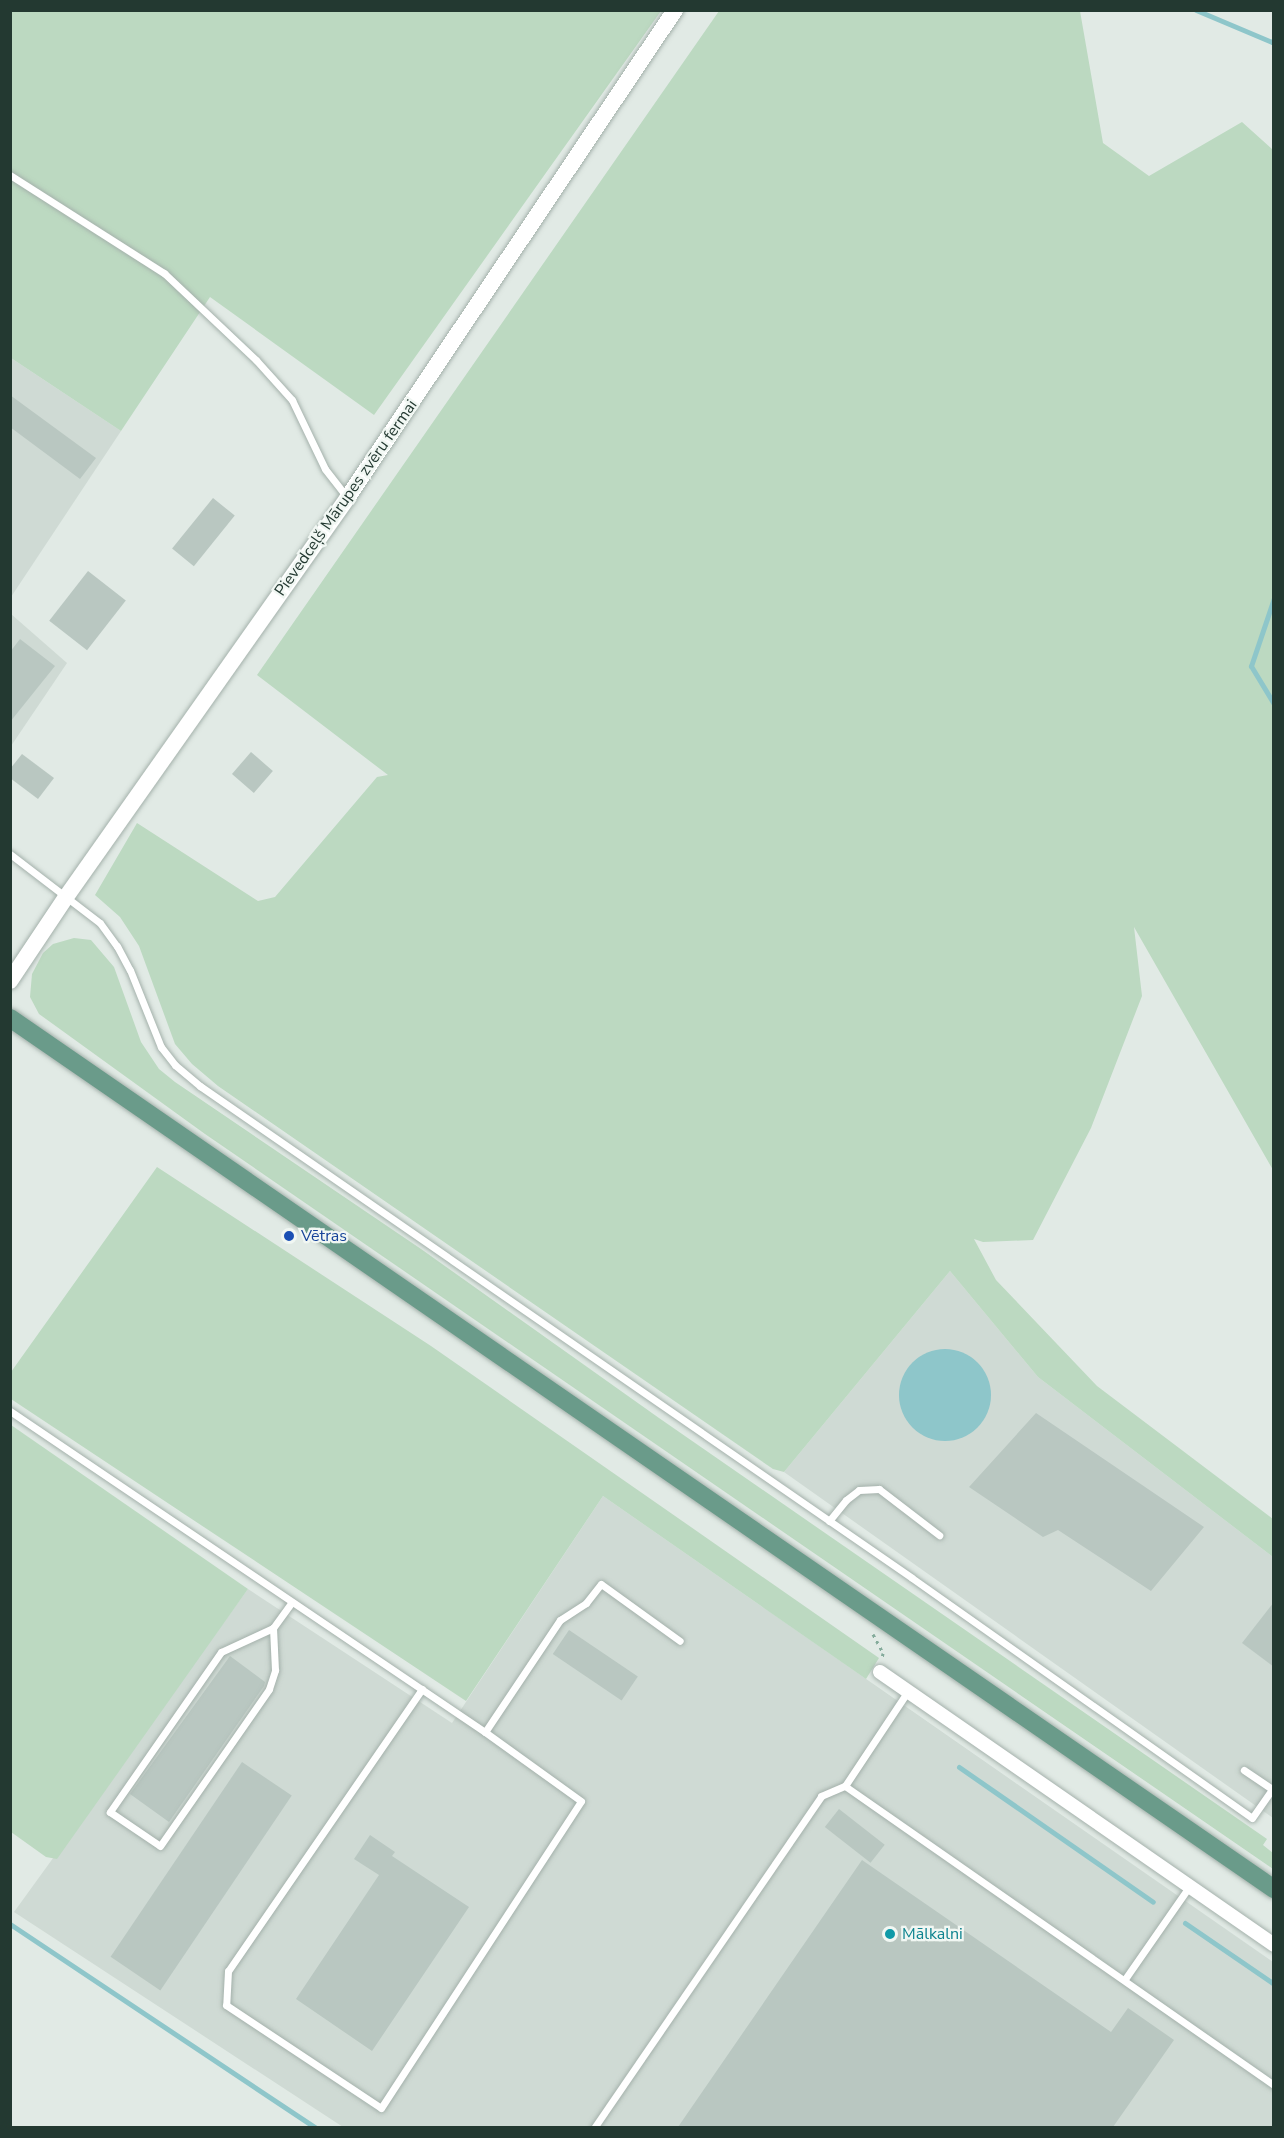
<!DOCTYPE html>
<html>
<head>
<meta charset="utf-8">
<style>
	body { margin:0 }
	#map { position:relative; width:1284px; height:2138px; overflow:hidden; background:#e1eae5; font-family:"Nunito Sans",sans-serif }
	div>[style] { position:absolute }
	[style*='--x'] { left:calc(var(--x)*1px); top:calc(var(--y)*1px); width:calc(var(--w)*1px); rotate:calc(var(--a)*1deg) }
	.built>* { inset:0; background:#cfdad4 }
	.green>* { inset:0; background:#bcd9c1 }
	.water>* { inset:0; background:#8ec6ca }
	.round { border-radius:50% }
	.stream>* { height:5px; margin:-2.5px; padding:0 2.5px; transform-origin:2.5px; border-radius:2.5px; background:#8ec6ca }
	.building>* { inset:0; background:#b9c7c1; transform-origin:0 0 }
	.path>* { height:3px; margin-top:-1.5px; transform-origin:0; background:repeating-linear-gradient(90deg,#84ab9b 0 3px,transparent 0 7.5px) }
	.roads { filter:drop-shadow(0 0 2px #a4b1ab) drop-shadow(0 0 2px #a4b1ab) }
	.service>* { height:7px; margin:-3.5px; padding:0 3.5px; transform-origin:3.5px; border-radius:3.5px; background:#fff }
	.minor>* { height:14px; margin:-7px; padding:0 7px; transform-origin:7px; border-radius:7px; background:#fff }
	.tertiary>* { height:16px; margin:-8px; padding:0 8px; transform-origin:8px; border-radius:8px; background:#fff }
	.primary>* { height:18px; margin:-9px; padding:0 9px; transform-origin:9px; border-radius:9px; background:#6a9b8a }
	.dots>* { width:16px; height:16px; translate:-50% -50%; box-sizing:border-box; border:3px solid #f1f7f3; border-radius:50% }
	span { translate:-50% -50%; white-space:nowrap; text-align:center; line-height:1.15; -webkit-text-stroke:4.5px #f1f7f3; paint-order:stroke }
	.street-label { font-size:16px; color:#233931 }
	.transit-label { font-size:16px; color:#164399 }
	.left { translate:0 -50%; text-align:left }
	.culture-label { font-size:16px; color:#0d838f }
	.frame { position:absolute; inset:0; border:12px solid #233931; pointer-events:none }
</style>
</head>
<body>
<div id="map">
	<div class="built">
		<i style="clip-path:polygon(11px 358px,121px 431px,11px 597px)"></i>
		<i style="clip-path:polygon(11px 614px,67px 663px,11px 746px)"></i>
		<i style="clip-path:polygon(950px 1271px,1038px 1377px,1273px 1557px,1273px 1818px,784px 1472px)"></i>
		<i style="clip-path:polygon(603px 1496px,1273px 1962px,1273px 2127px,343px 2127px,14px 1912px,248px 1589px,452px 1723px)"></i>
	</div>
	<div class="green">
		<i style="clip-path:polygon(10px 11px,661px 11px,374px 415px,210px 297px,121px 431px,11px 358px)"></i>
		<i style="clip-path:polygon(719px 11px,1080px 11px,1103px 143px,1149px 176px,1242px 122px,1273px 150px,1273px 1170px,1134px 927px,1142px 996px,1091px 1128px,1033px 1240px,983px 1242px,974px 1239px,996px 1280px,1097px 1386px,1273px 1519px,1273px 1557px,1038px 1377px,950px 1271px,784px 1472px,773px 1469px,218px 1086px,192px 1064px,175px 1044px,139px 946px,120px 917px,95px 895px,137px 823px,258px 901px,275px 897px,377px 777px,388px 775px,257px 675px)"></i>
		<i style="clip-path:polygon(74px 938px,91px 940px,114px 967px,141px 1042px,159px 1069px,175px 1082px,421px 1249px,659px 1418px,1267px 1839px,1263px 1845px,1273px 1853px,1273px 1869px,205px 1134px,46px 1019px,39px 1014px,30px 997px,32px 974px,43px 953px,53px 944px)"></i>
		<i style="clip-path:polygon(157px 1167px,431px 1346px,879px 1658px,866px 1679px,603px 1496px,466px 1701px,11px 1399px,11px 1372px)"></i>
		<i style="clip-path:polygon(11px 1425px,248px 1589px,57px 1859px,46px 1857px,11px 1832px)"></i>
	</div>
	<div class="water">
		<i class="round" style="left:899px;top:1349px;width:92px;height:92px"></i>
	</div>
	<div class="stream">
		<i style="--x:1196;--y:10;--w:85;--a:22.9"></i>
		<i style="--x:1274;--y:598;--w:72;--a:108.7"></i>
		<i style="--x:1251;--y:666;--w:44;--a:58.8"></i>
		<i style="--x:959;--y:1767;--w:236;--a:34.8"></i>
		<i style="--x:1185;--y:1923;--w:108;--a:34.4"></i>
		<i style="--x:10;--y:1924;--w:368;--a:33.7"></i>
	</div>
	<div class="building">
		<i style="clip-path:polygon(10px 395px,96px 458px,80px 479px,10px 427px)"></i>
		<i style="left:213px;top:498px;width:28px;height:65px;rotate:39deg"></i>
		<i style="left:88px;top:571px;width:48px;height:63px;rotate:38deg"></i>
		<i style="clip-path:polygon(20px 639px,55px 666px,10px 722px,10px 652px)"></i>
		<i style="left:251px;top:752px;width:29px;height:29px;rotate:41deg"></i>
		<i style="clip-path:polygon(22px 754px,54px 778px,38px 799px,10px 778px,10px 769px)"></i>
		<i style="clip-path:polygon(1036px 1413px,1204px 1527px,1151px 1591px,1058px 1530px,1043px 1537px,969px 1487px)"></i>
		<i style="clip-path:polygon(1274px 1602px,1274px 1667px,1242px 1643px)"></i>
		<i style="left:569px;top:1630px;width:83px;height:29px;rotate:34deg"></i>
		<i style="clip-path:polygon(230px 1656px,265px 1682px,264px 1686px,169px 1822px,130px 1794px)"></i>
		<i style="left:242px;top:1762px;width:60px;height:235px;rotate:34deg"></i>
		<i style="left:839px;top:1809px;width:58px;height:23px;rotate:38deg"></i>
		<i style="clip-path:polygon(370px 1835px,395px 1852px,392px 1856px,469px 1907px,372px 2051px,296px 1999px,379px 1875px,354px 1859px)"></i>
		<i style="clip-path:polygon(862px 1860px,1111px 2032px,1128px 2008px,1174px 2040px,1113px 2127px,678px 2127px)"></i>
	</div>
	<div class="path">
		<i style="--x:873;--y:1634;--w:21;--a:62"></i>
		<i style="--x:883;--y:1653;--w:5;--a:101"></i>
	</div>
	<div class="roads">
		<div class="service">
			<i style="--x:10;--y:175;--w:183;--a:32.5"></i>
			<i style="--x:164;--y:273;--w:127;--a:43.4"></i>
			<i style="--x:256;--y:360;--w:54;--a:48"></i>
			<i style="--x:292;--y:400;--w:76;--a:64.4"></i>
			<i style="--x:325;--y:469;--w:36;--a:52"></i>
			<i style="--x:10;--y:854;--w:113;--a:37.5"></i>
			<i style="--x:100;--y:923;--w:29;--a:54"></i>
			<i style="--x:117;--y:946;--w:27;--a:62"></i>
			<i style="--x:130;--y:970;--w:83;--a:68.1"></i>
			<i style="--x:161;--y:1047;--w:23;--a:52"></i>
			<i style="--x:175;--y:1065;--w:33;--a:40"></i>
			<i style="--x:200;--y:1086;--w:865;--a:34.64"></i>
			<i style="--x:912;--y:1578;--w:416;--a:35.2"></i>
			<i style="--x:1252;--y:1818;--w:35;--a:-55"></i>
			<i style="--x:1272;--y:1789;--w:34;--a:-146"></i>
			<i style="--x:10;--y:1411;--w:573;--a:34.05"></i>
			<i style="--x:485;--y:1732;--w:135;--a:-56.2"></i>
			<i style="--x:560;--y:1620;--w:31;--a:-33"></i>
			<i style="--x:586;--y:1603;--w:24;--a:-52"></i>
			<i style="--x:601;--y:1584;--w:97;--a:35.8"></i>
			<i style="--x:829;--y:1521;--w:27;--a:-51"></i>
			<i style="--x:846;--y:1500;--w:16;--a:-38"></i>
			<i style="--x:859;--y:1490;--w:20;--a:-3"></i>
			<i style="--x:879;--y:1489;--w:76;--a:37.5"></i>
			<i style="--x:273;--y:1628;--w:57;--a:155.2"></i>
			<i style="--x:221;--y:1652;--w:195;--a:124.8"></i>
			<i style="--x:110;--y:1812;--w:60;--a:34.2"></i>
			<i style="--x:160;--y:1846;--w:191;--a:-55.2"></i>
			<i style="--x:269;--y:1689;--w:20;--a:-72"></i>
			<i style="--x:275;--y:1670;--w:42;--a:-92.7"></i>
			<i style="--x:273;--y:1628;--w:32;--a:-54"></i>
			<i style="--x:422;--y:1689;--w:342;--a:124.5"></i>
			<i style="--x:228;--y:1971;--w:34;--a:93"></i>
			<i style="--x:226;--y:2005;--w:186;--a:33.6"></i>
			<i style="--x:381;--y:2108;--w:366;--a:-56.9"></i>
			<i style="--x:581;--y:1801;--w:118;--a:-144.3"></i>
			<i style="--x:908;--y:1691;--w:114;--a:123.6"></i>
			<i style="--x:845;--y:1786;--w:523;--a:34.88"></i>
			<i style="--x:1125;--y:1979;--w:112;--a:-55.2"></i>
			<i style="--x:594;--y:2128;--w:402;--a:-55.6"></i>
			<i style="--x:821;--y:1796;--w:26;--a:-23"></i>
		</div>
		<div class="minor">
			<i style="--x:880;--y:1672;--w:479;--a:34.7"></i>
		</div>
		<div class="tertiary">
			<i style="--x:10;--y:981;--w:101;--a:-56.3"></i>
			<i style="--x:66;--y:897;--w:489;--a:-54.8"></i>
			<i style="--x:348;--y:497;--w:587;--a:-56.12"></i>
		</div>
		<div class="primary">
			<i style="--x:10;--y:1018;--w:1535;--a:34.57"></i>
		</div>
	</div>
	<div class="dots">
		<i style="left:289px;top:1236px;background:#1a4fb4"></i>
		<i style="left:890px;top:1934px;background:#0f9aa8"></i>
	</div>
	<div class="street-label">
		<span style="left:346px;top:498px;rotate:-55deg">Pievedceļš Mārupes zvēru fermai</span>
	</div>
	<div class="transit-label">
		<span class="left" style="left:301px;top:1236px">Vētras</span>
	</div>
	<div class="culture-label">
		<span class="left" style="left:902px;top:1934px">Mālkalni</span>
	</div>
	<div class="frame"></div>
</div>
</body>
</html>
